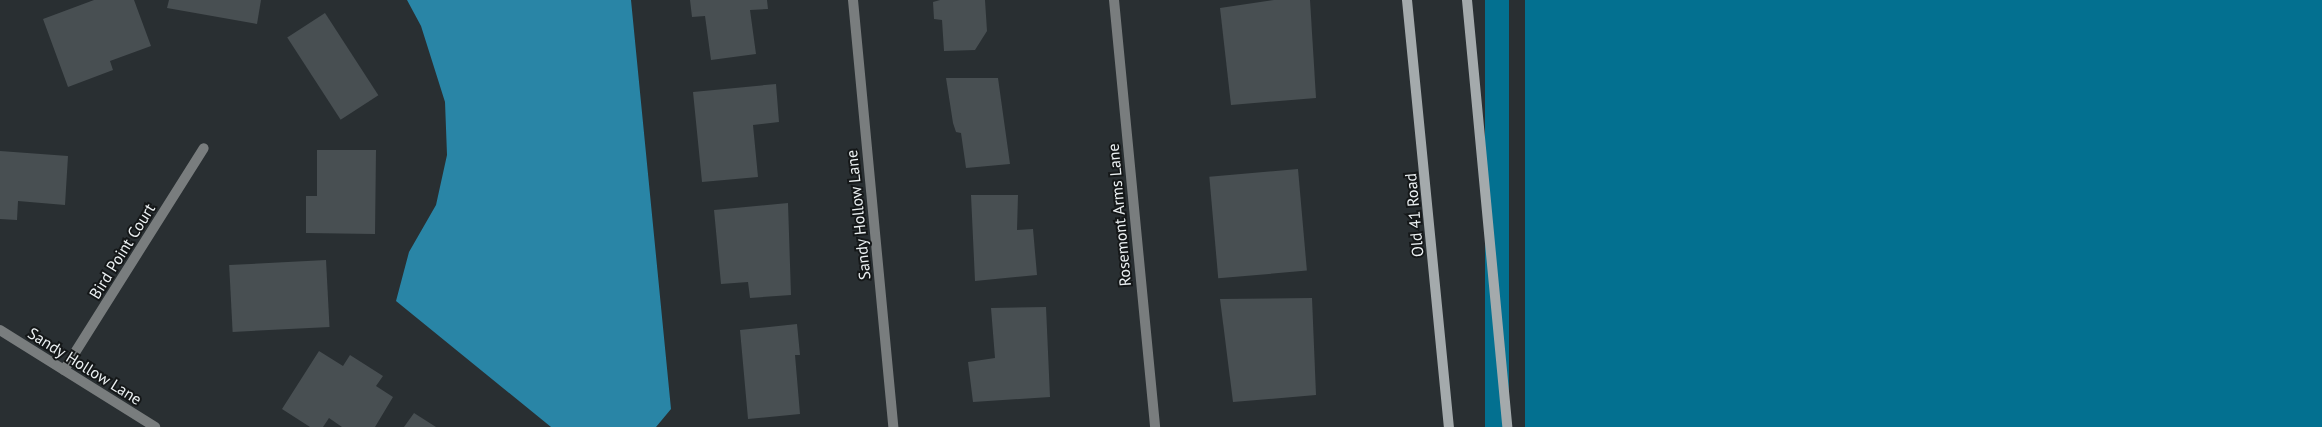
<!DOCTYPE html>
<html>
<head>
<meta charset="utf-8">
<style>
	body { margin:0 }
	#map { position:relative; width:2322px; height:427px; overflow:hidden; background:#292f32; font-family:"PT Sans",sans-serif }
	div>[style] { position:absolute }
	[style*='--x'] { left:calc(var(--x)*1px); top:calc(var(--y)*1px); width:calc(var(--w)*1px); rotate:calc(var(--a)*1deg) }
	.forest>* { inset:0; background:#037090; transform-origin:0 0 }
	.water>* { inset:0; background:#2985a6 }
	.building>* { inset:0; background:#484f52; transform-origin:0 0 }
	.street>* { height:10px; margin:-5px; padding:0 5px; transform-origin:5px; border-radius:5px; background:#797d7e }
	.secondary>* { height:10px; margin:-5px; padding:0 5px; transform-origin:5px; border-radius:5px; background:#a4aaac }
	span { translate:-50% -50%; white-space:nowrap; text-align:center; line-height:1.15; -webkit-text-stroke:4px #141718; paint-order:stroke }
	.street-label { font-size:16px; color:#ebf0f2 }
</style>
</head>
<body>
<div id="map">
	<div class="forest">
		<i style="left:1485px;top:0;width:24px;height:429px"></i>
		<i style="left:1525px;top:0;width:797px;height:429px"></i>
	</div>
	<div class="water">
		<i style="clip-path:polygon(407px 0,631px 0,671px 409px,656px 427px,551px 427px,396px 301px,409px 252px,436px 205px,447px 155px,445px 102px,421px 26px)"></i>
	</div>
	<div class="building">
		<i style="clip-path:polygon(94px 0,134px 0,151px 46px,110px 61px,113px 70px,68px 87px,43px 19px)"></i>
		<i style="clip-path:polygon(169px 0,261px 0,257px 24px,167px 8px)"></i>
		<i style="clip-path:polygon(690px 0,767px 0,768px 9px,750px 10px,756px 54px,711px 60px,705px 16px,692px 17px)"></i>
		<i style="clip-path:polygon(940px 0,985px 0,987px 31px,975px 50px,944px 51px,942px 20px,934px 19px,933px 2px)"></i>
		<i style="clip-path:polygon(1274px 0,1310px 0,1316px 98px,1231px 105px,1220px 8px)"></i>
		<i style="left:325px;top:13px;width:98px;height:45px;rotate:57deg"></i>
		<i style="clip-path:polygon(946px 78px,998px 78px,1010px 164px,966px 168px,961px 133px,956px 132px,953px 123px)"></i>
		<i style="clip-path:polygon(776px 84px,779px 122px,753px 125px,758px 177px,702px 182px,693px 92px)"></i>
		<i style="clip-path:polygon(317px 150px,376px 150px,375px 234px,306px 233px,306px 196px,317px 196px)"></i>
		<i style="clip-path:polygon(0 151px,68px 156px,65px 205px,18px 201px,17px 220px,0 219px)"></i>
		<i style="left:1298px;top:169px;width:102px;height:89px;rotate:85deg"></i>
		<i style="clip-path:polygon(971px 195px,1018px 195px,1017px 230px,1033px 229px,1037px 275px,975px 281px)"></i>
		<i style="clip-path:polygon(788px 203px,791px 295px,750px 298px,748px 282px,721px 284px,714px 210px)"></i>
		<i style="left:326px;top:260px;width:67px;height:97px;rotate:87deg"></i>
		<i style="clip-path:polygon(1312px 298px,1316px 395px,1233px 402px,1220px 299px)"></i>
		<i style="clip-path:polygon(1046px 307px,1050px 397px,973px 402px,968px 362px,995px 358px,991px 308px)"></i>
		<i style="clip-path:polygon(797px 324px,800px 355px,795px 355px,800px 414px,748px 419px,740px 330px)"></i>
		<i style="clip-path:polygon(319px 351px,343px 366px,350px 355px,383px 376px,376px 386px,393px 397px,375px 427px,342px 427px,329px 418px,323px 427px,310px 427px,282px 409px)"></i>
		<i style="clip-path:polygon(414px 413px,436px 427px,404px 427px)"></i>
	</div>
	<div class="street">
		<i style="--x:853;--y:0;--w:429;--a:84.6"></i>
		<i style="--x:1114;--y:0;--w:429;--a:84.5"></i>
		<i style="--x:0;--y:330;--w:183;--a:32"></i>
		<i style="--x:64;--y:370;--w:262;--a:-57.8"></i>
	</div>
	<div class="secondary">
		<i style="--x:1407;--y:0;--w:429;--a:84.4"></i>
		<i style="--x:1467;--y:0;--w:429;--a:84.6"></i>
	</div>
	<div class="street-label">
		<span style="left:858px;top:215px;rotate:-96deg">Sandy Hollow Lane</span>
		<span style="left:1119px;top:215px;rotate:-95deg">Rosemont Arms Lane</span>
		<span style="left:1414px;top:215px;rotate:-95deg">Old 41 Road</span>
		<span style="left:122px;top:251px;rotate:-58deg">Bird Point Court</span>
		<span style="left:85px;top:366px;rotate:32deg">Sandy Hollow Lane</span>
	</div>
</div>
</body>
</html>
